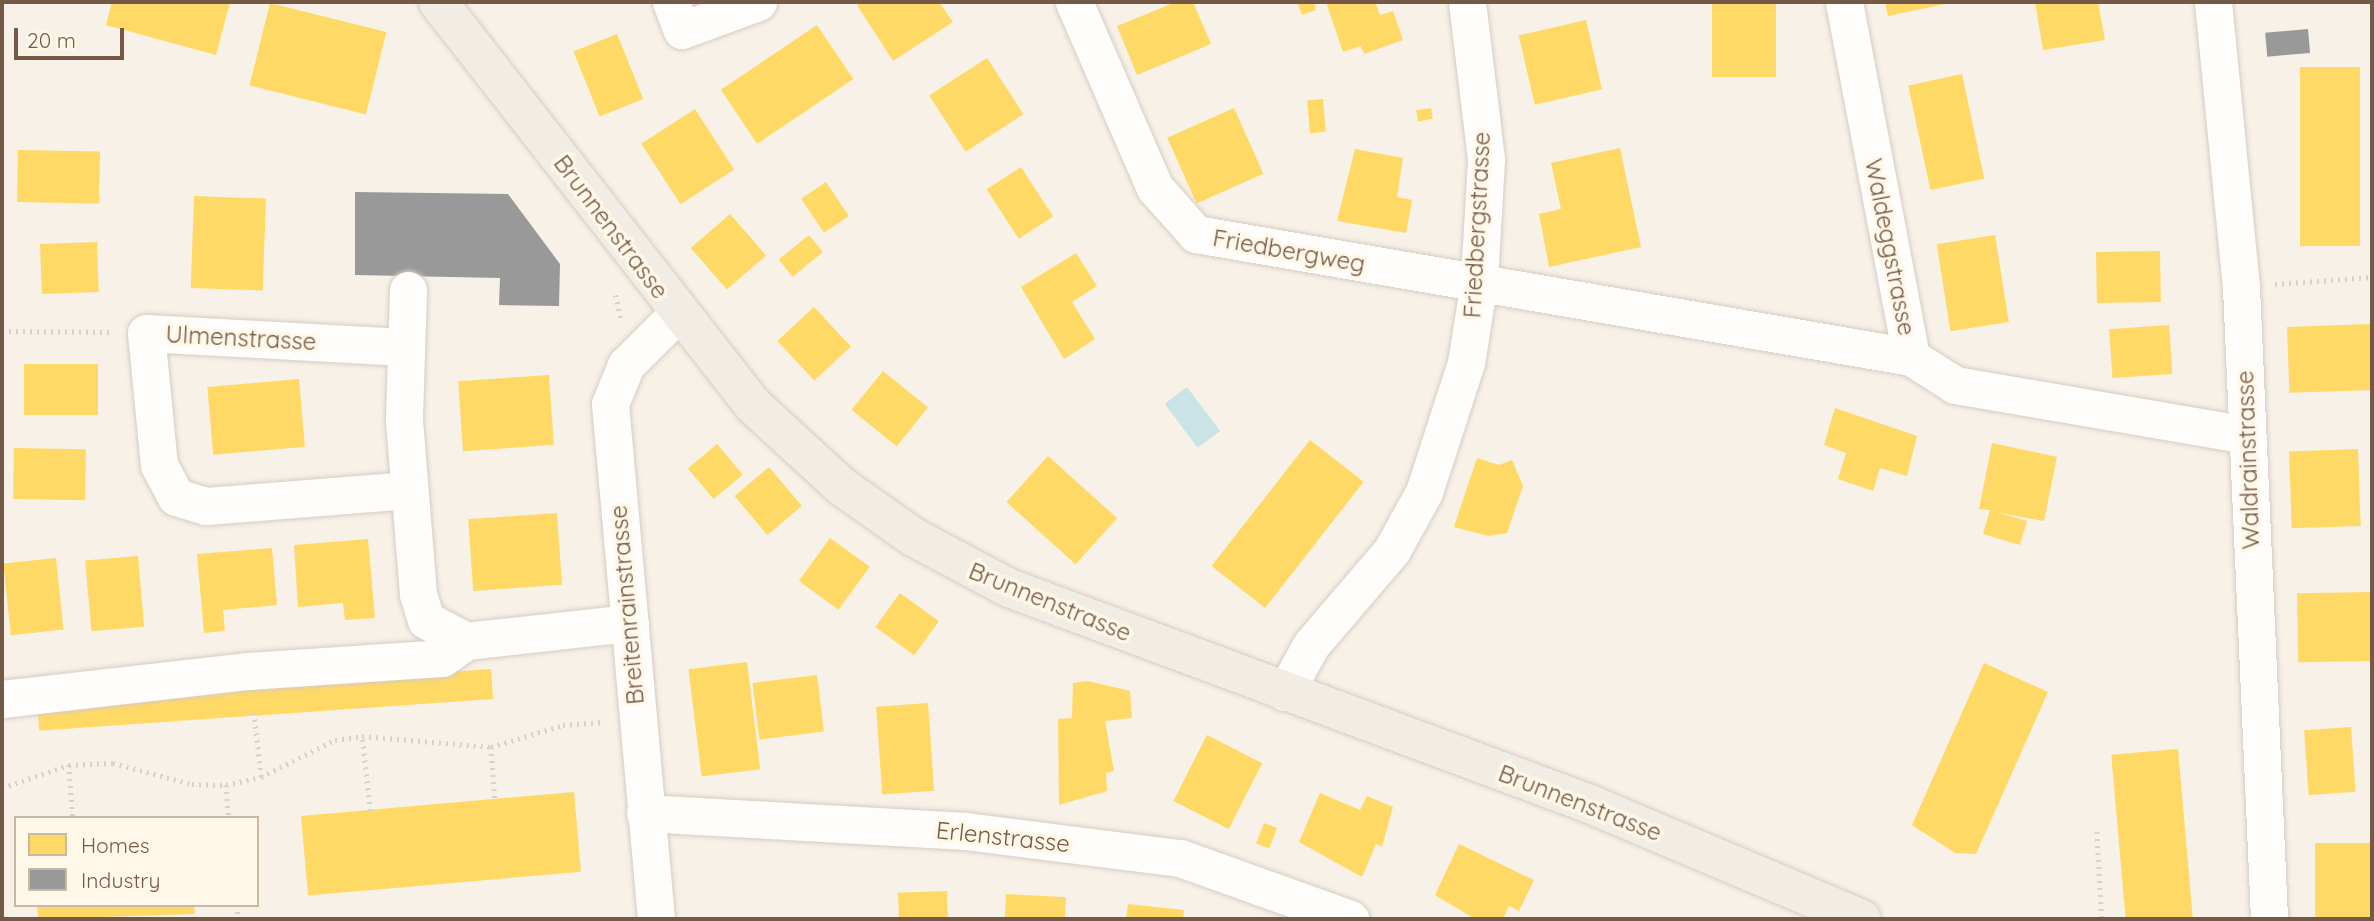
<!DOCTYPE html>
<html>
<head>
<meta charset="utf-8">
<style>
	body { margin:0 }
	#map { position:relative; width:2374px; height:921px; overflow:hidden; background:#f7f1e7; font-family:Quicksand,sans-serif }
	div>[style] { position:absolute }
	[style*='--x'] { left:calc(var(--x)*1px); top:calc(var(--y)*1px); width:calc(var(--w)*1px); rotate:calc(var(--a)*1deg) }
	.water>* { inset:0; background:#c9e4e7; transform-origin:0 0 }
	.homes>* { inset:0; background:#ffd966; transform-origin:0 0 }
	.industry>* { inset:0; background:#999; transform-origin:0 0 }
	.path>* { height:4.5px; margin-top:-2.25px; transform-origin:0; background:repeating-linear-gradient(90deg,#d9d1cb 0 2px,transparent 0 7px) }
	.roads { filter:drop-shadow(0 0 2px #d6ccc2) drop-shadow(0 0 2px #d6ccc2) }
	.minor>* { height:37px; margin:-18.5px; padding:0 18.5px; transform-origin:18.5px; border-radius:18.5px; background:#fefdfb }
	.major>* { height:38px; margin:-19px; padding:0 19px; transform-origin:19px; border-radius:19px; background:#f2ede4 }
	span { translate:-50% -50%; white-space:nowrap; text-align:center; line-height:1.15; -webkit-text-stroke:7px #fff7e8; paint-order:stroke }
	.street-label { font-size:24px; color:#755947 }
	.frame { position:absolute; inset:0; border:4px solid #755947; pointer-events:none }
	.legend { position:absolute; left:14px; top:816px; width:245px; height:91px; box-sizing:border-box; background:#fff7e8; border:2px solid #c8b8a8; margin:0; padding:9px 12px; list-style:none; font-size:21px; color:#755947 }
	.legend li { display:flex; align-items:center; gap:14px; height:35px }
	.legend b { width:35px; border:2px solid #c8b8a8 }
	.scale { position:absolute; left:14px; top:28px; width:110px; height:32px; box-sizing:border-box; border:4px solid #755947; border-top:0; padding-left:9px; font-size:21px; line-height:24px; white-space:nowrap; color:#755947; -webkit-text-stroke:5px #fff7e8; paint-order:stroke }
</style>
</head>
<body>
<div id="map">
	<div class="water">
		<i style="left:1187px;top:387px;width:55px;height:28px;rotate:53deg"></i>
	</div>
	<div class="homes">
		<i style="clip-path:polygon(112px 2px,230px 2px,216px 55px,106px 25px)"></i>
		<i style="clip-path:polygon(862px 2px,939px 2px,953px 22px,893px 61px,857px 5px)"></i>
		<i style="clip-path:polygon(1176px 2px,1193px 2px,1211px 44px,1137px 75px,1117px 26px)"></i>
		<i style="clip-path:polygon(1297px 2px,1314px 2px,1316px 10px,1302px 15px)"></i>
		<i style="clip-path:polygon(1326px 2px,1375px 2px,1380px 15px,1393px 11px,1403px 40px,1364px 54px,1361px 46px,1343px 52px)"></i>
		<i style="left:1712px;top:2px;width:64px;height:75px"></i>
		<i style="clip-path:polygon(1885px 2px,1949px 2px,1949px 3px,1888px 16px)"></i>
		<i style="clip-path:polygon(2035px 2px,2098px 2px,2105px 40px,2043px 50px)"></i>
		<i style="left:270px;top:3px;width:120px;height:85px;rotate:14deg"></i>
		<i style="left:1586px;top:20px;width:71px;height:69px;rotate:77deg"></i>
		<i style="left:817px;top:25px;width:65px;height:116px;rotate:56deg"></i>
		<i style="left:617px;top:34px;width:70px;height:47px;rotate:68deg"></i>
		<i style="left:987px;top:58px;width:67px;height:69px;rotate:57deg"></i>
		<i style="left:2300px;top:67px;width:60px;height:179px"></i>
		<i style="left:1962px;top:74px;width:107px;height:55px;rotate:78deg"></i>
		<i style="left:1323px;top:99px;width:33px;height:16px;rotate:85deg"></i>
		<i style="left:1234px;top:108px;width:72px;height:73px;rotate:66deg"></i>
		<i style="left:1431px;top:108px;width:11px;height:15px;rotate:80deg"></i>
		<i style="left:695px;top:109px;width:72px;height:64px;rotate:57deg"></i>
		<i style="clip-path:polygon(1620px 148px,1641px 247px,1549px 267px,1539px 214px,1561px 209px,1551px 163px)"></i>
		<i style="clip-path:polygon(1355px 149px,1403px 158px,1397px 197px,1412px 200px,1406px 233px,1337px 221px)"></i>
		<i style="left:18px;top:150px;width:82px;height:52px;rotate:1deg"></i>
		<i style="left:1021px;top:167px;width:59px;height:41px;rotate:57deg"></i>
		<i style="left:826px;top:182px;width:41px;height:30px;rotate:56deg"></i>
		<i style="left:194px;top:196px;width:72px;height:92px;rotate:2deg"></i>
		<i style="left:730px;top:214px;width:55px;height:52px;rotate:49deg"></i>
		<i style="left:809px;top:235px;width:22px;height:39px;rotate:51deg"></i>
		<i style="left:1995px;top:235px;width:88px;height:59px;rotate:81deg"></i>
		<i style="left:97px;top:242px;width:50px;height:57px;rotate:88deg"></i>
		<i style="left:2160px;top:251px;width:51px;height:64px;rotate:89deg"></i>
		<i style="clip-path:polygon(1076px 253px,1097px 286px,1072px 302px,1095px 339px,1064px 359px,1021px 287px)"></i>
		<i style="left:814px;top:307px;width:54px;height:50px;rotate:47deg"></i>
		<i style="left:2370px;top:324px;width:66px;height:83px;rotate:88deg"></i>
		<i style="left:2169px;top:325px;width:49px;height:60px;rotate:86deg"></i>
		<i style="left:24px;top:364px;width:74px;height:51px"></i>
		<i style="left:883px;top:371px;width:58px;height:50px;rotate:39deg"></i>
		<i style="left:549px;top:375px;width:70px;height:91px;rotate:86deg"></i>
		<i style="left:299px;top:379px;width:68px;height:92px;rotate:85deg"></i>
		<i style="clip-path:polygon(1835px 408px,1917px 436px,1907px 476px,1880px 468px,1873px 491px,1838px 479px,1846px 453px,1824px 445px)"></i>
		<i style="left:1310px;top:440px;width:68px;height:160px;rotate:38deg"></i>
		<i style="clip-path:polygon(1992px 443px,2057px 457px,2044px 521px,1996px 512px,2027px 521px,2020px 545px,1983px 534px,1990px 510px,1979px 509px)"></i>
		<i style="left:717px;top:444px;width:40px;height:38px;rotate:50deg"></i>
		<i style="left:14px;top:448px;width:72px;height:51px;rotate:1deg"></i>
		<i style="left:2358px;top:449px;width:77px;height:69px;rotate:88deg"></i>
		<i style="left:1048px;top:456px;width:93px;height:62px;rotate:42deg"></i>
		<i style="clip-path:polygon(1477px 458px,1499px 465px,1512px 460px,1523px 486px,1507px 533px,1489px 536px,1454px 527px)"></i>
		<i style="left:769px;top:467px;width:51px;height:45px;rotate:50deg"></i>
		<i style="left:557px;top:513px;width:72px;height:89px;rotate:86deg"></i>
		<i style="left:830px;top:538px;width:49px;height:53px;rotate:36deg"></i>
		<i style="clip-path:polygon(368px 539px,375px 618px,345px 620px,343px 603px,298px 607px,294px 545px)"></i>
		<i style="clip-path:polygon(272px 548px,277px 605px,223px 610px,225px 631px,204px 633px,197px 554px)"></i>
		<i style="left:138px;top:556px;width:71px;height:53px;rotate:85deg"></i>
		<i style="left:56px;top:558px;width:72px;height:53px;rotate:84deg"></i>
		<i style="left:2371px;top:592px;width:69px;height:74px;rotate:89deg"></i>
		<i style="left:900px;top:593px;width:48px;height:42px;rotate:36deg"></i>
		<i style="left:747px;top:662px;width:108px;height:59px;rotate:83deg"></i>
		<i style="clip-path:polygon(1984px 663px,2048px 692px,1976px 854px,1955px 853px,1912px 825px)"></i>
		<i style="left:491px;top:669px;width:30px;height:455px;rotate:86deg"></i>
		<i style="left:817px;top:675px;width:57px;height:65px;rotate:83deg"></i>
		<i style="clip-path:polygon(1088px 681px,1130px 691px,1132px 718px,1105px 721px,1114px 771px,1106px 773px,1107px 791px,1059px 805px,1058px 719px,1072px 718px,1073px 683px)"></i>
		<i style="left:928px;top:703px;width:88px;height:52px;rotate:86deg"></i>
		<i style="left:2351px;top:727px;width:65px;height:47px;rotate:86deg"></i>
		<i style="left:1207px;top:735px;width:62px;height:74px;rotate:27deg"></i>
		<i style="left:2178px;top:749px;width:171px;height:67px;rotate:85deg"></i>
		<i style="left:574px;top:792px;width:80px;height:274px;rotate:85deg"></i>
		<i style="clip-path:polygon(1320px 793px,1360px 810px,1367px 796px,1393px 807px,1382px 847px,1376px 844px,1362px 877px,1299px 842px)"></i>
		<i style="left:1264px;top:823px;width:14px;height:22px;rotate:21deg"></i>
		<i style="left:2372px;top:843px;width:76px;height:57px;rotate:90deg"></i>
		<i style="clip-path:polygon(1459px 844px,1534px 880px,1519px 911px,1509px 906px,1503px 919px,1475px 919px,1435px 895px)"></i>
		<i style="left:947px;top:891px;width:28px;height:49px;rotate:88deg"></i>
		<i style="left:1006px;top:894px;width:60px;height:25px;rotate:3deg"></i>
		<i style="clip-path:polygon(1128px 904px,1184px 910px,1183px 919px,1126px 919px)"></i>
		<i style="clip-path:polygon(37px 905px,194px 905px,195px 914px,38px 919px)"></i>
	</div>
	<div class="industry">
		<i style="left:2308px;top:29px;width:24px;height:43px;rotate:85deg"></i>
		<i style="clip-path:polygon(355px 192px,508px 194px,560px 264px,559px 306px,499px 305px,500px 278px,355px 275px)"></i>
	</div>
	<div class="path">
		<i style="--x:2275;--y:284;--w:97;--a:-4.1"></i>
		<i style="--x:616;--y:295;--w:24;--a:78"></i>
		<i style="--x:2;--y:331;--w:107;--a:0.5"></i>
		<i style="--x:491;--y:747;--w:52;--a:85.6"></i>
		<i style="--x:69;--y:765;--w:53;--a:85.7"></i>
		<i style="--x:261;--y:777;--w:83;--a:-26.6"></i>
		<i style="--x:335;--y:740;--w:27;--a:-8"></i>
		<i style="--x:226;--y:785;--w:36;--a:-13"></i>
		<i style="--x:261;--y:777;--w:70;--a:-96.5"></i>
		<i style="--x:2;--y:788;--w:71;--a:-18.9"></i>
		<i style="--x:69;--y:765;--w:44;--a:-2.6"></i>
		<i style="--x:113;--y:763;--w:82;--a:14.9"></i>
		<i style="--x:192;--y:784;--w:34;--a:2"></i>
		<i style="--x:226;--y:785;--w:33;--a:85"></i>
		<i style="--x:370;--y:811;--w:75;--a:-96.1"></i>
		<i style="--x:362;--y:736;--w:129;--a:4.9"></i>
		<i style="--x:491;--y:747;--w:75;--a:-17"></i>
		<i style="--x:563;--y:725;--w:40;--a:-4.3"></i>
		<i style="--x:2097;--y:832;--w:87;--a:86.7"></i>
		<i style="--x:237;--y:905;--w:14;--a:86"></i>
	</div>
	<div class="roads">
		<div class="minor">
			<i style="--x:671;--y:2;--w:30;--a:69"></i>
			<i style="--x:682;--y:30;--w:81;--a:-20.2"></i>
			<i style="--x:1074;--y:2;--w:203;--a:66.5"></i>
			<i style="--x:1155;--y:188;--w:62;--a:48.3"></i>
			<i style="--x:1196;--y:234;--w:726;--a:9.76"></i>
			<i style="--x:1844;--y:2;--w:361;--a:79.3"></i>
			<i style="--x:1911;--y:357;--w:52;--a:32.5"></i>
			<i style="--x:1955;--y:385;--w:295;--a:9.7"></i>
			<i style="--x:2213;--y:2;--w:286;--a:84.4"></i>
			<i style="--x:2241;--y:287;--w:633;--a:87.46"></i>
			<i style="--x:408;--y:290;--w:130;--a:91.8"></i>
			<i style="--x:404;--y:420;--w:175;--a:85.4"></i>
			<i style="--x:418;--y:594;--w:27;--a:73"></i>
			<i style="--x:426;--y:620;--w:45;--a:27.7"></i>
			<i style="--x:466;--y:641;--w:165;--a:-6.3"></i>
			<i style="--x:404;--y:347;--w:258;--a:-176.9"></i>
			<i style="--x:146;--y:333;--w:133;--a:84.4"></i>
			<i style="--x:159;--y:465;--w:36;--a:62"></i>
			<i style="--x:176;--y:497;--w:31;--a:17"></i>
			<i style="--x:206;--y:506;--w:204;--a:-4.5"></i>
			<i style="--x:1285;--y:692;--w:54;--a:-61"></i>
			<i style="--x:1311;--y:645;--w:125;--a:-49.5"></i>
			<i style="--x:1392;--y:550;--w:66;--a:-61.1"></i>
			<i style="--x:1424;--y:492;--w:136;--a:-72"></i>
			<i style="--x:1466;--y:363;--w:83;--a:-81"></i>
			<i style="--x:1479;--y:281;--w:122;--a:-86.7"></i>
			<i style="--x:1486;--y:159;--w:158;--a:-96.9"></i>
			<i style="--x:2;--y:699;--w:248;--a:-6.5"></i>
			<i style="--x:248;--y:671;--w:194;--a:-3.8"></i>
			<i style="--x:442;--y:658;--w:29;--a:-35"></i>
			<i style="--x:645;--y:813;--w:321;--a:3.2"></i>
			<i style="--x:965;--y:831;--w:217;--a:7.2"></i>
			<i style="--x:1180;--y:858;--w:181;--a:19.7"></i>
			<i style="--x:656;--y:919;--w:517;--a:-95.1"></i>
			<i style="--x:610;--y:404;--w:42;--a:-67.7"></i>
			<i style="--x:626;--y:365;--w:72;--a:-45"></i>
		</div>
		<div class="major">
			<i style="--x:438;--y:2;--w:512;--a:51.99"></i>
			<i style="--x:753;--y:405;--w:120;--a:42.6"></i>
			<i style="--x:841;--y:486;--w:88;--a:35.3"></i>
			<i style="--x:913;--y:537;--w:109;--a:28"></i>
			<i style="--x:1009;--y:588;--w:617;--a:20.4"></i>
			<i style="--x:1587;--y:803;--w:298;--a:22.9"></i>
		</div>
	</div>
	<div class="street-label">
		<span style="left:1477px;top:225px;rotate:-87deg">Friedbergstrasse</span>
		<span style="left:611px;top:227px;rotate:53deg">Brunnenstrasse</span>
		<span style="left:1890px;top:247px;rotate:79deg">Waldeggstrasse</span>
		<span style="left:1289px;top:251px;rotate:10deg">Friedbergweg</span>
		<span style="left:241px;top:338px;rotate:3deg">Ulmenstrasse</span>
		<span style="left:2248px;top:460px;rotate:-92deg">Waldrainstrasse</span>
		<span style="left:1050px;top:602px;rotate:22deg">Brunnenstrasse</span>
		<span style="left:627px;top:605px;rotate:-95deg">Breitenrainstrasse</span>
		<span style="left:1580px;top:803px;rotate:21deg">Brunnenstrasse</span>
		<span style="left:1003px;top:837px;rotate:6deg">Erlenstrasse</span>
	</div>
	<div class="frame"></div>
	<ul class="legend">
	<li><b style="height:19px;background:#ffd966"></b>Homes</li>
	<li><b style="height:19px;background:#999"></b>Industry</li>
	</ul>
	<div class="scale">20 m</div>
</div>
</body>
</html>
